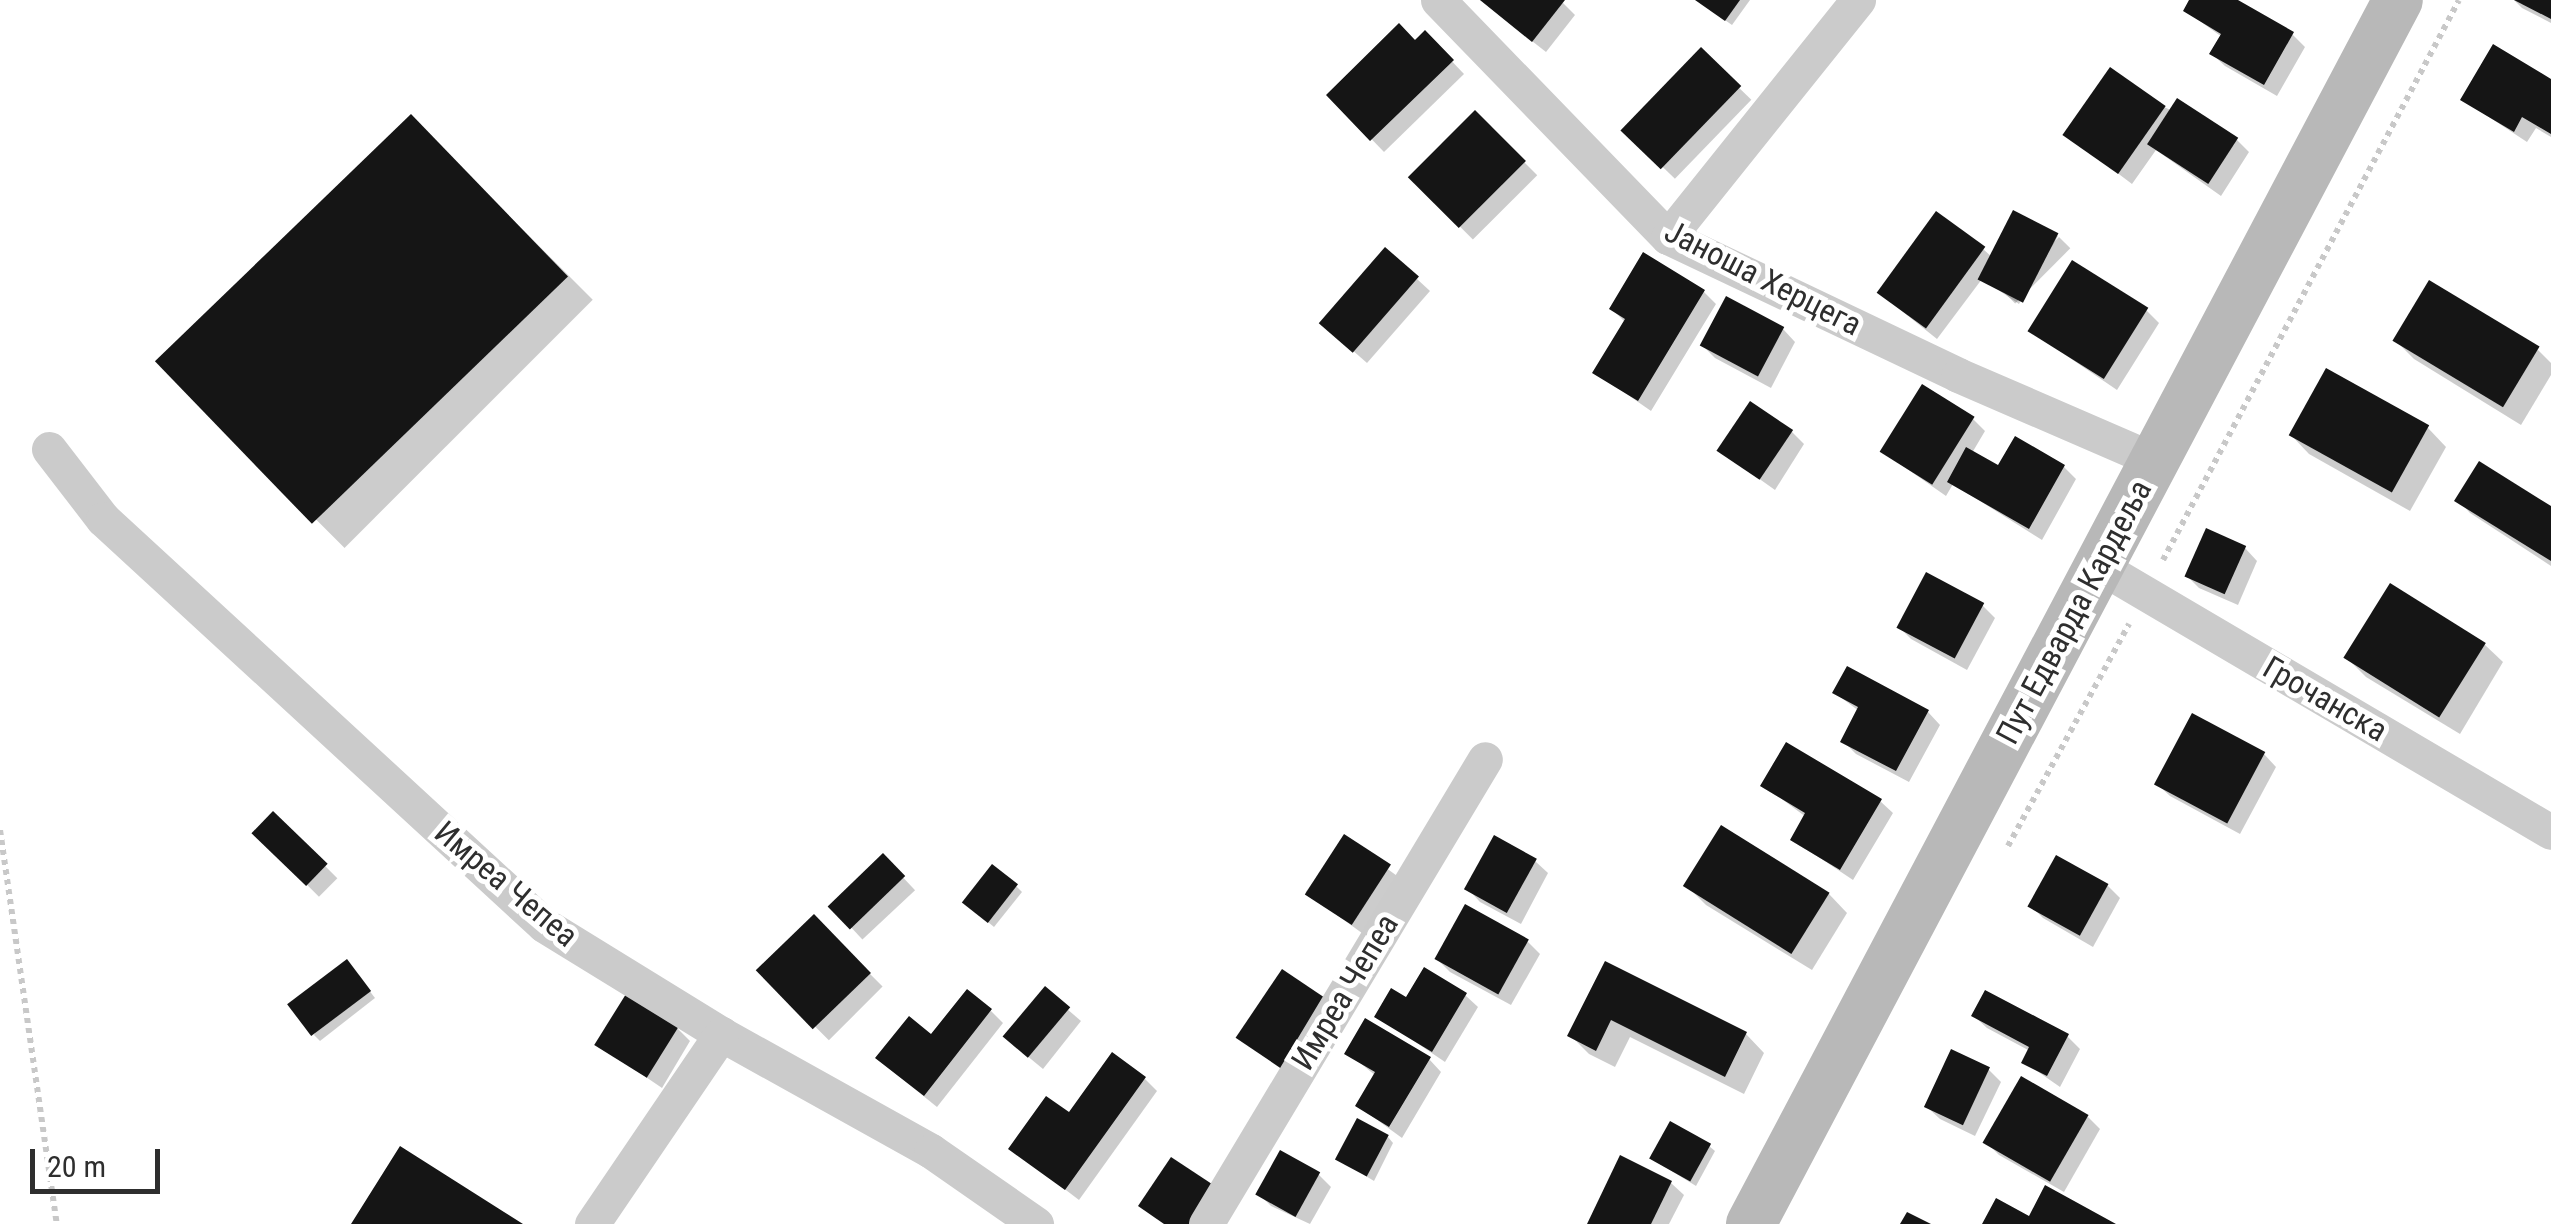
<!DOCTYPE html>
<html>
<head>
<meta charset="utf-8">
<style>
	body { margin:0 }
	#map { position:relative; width:2551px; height:1224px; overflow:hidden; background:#fff; font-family:"Roboto Condensed",sans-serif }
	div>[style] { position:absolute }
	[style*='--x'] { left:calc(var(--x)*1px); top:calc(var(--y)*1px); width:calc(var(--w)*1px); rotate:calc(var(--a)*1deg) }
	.shadow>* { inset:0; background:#0003; transform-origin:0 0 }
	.building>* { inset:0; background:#151515; transform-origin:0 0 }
	.path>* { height:6px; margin-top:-3px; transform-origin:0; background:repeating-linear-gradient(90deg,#c8c8c8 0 5px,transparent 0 10px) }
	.street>* { height:35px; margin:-17.5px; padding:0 17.5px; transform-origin:17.5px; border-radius:17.5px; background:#cbcbcb }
	.secondary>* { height:50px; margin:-25px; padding:0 25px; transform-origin:25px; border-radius:25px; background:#b8b8b8 }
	span { translate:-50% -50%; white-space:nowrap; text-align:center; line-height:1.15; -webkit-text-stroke:10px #fff; paint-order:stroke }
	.street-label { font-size:32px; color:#2e2e2e }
	.scale { position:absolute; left:30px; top:1149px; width:130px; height:45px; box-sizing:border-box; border:5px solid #2e2e2e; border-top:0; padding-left:12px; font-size:30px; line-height:35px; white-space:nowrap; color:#2e2e2e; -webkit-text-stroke:8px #fff; paint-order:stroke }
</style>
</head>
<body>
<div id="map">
	<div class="shadow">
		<i style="clip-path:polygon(1480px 0,1560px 0,1575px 15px,1546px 52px)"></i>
		<i style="clip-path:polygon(1696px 0,1750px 0,1732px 25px)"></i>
		<i style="clip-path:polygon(2192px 0,2233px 0,2292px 34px,2305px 47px,2277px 96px,2225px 66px,2212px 54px,2222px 37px,2186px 11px)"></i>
		<i style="clip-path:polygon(2514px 0,2551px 0,2551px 23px,2522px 8px)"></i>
		<i style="clip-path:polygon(1425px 33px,1464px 74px,1384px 152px,1329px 95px)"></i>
		<i style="left:1701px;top:51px;width:70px;height:110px;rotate:44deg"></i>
		<i style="clip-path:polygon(2551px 82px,2551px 137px,2536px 128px,2527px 142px,2463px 100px)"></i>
		<i style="clip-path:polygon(2164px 107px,2237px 140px,2249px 152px,2221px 196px,2156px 150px,2132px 184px,2067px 135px)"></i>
		<i style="left:1475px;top:113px;width:88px;height:91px;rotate:45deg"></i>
		<i style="left:411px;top:118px;width:257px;height:351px;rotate:45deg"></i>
		<i style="clip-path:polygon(2014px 213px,2058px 236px,2019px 304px,1982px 279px,1937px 339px,1878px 292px,1983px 249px,1992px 257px)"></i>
		<i style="left:2059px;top:237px;width:16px;height:78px;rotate:45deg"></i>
		<i style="clip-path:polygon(1417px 279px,1430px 291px,1367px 363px,1335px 335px)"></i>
		<i style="clip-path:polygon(1704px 292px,1716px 304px,1651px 411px,1595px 372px,1626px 323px,1612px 309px)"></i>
		<i style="clip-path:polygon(2146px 310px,2159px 323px,2117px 390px,2030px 331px)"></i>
		<i style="clip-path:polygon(1783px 329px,1795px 342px,1771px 388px,1715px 358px,1703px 346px)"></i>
		<i style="clip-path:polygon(2395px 340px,2537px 349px,2551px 363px,2551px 375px,2521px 425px,2414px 359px)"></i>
		<i style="clip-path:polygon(1973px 419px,1985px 431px,1972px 453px,1999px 469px,2064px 467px,2076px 479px,2042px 540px,1953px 484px,1946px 496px,1883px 452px)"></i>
		<i style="clip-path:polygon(2428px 428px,2446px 447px,2410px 511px,2309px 454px,2291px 435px)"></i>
		<i style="clip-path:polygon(1792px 432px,1804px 444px,1775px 490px,1720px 451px)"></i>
		<i style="clip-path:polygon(2458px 500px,2551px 509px,2551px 566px,2470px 513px)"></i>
		<i style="clip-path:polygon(2245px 548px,2257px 561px,2238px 605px,2199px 588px,2187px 576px)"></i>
		<i style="clip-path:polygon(1982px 605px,1995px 618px,1967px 670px,1911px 639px,1899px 627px)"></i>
		<i style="clip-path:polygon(2484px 644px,2503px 662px,2460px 734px,2366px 677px,2348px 659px)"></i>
		<i style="clip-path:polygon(1835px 693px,1928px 712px,1940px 725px,1909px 782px,1856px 754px,1843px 741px,1859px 711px)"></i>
		<i style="clip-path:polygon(2264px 754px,2276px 767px,2240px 834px,2170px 796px,2157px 784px)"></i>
		<i style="clip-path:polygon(1764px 786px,1880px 801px,1893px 813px,1853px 880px,1793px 840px,1806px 817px)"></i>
		<i style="left:273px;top:814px;width:91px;height:26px;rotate:45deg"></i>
		<i style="clip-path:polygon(1722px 829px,1829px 894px,1847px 913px,1812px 970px,1706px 905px,1687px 886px)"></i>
		<i style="left:1345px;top:838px;width:70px;height:67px;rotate:36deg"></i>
		<i style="left:883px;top:856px;width:47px;height:72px;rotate:47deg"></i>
		<i style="clip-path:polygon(2057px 858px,2108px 886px,2120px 898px,2093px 947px,2043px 918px,2031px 906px)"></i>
		<i style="clip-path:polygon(1535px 861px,1548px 873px,1521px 924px,1480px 902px,1468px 889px)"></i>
		<i style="clip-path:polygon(1016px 886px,1022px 892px,994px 927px,971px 908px)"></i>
		<i style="left:814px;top:918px;width:97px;height:76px;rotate:45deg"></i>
		<i style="clip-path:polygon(1527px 941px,1540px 954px,1511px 1005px,1450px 972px,1437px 959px)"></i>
		<i style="clip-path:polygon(1606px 964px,1746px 1034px,1764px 1053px,1744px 1094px,1630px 1037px,1615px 1067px,1589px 1054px,1570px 1035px)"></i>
		<i style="clip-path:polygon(352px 968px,375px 998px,320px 1041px,314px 1035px)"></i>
		<i style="clip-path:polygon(1045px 990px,1081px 1021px,1043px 1069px,1020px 1050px)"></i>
		<i style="clip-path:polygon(1465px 995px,1478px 1007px,1445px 1062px,1377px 1016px)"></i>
		<i style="clip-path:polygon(991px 1011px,1003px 1023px,937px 1107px,891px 1070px,931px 1037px)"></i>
		<i style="clip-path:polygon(1974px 1016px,2067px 1036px,2080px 1049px,2060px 1087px,2024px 1062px,2030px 1051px,1987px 1028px)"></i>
		<i style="clip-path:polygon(678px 1029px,690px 1041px,662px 1088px,599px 1045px)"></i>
		<i style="clip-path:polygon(1348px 1053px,1429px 1059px,1441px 1072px,1402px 1138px,1358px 1106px,1376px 1076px)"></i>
		<i style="clip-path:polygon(1988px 1069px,2001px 1082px,1975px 1136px,1940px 1119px,1927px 1107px)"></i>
		<i style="clip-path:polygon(1145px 1079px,1157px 1091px,1079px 1200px,1012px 1149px)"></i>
		<i style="clip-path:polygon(2088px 1117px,2100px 1129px,2064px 1192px,1999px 1155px,1986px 1142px)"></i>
		<i style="clip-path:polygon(1388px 1137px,1393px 1143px,1374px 1181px,1338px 1159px)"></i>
		<i style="clip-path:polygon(1709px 1146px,1715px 1151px,1696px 1186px,1652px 1159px)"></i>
		<i style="clip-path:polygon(1318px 1174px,1331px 1187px,1310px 1224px,1271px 1206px,1258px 1193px)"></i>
		<i style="clip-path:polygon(1671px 1183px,1684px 1195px,1669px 1224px,1590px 1224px)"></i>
	</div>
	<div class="building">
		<i style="clip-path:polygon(1480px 0,1565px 0,1532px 42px)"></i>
		<i style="clip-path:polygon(1695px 0,1740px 0,1725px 21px)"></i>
		<i style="clip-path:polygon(2189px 0,2238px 0,2294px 32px,2264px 85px,2209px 54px,2221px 34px,2183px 11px)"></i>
		<i style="clip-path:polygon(2514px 0,2551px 0,2551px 19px)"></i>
		<i style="clip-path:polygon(1399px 23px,1415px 40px,1425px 30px,1454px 60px,1370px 141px,1326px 95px)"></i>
		<i style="clip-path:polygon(2493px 44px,2551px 79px,2551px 134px,2522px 117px,2514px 132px,2460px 100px)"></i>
		<i style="left:1701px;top:47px;width:56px;height:116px;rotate:44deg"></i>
		<i style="left:2110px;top:67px;width:68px;height:83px;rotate:35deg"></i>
		<i style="left:2177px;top:98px;width:73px;height:55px;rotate:33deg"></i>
		<i style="left:1475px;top:110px;width:72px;height:95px;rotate:45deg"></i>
		<i style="left:411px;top:114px;width:226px;height:356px;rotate:46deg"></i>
		<i style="left:2013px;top:210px;width:51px;height:78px;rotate:27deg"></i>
		<i style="left:1936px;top:211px;width:61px;height:101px;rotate:36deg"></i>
		<i style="left:1385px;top:247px;width:45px;height:101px;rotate:41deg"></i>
		<i style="clip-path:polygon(1643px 252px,1705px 290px,1638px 401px,1592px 373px,1625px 319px,1609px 309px)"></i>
		<i style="left:2072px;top:260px;width:90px;height:84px;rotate:32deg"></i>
		<i style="left:2429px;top:280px;width:129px;height:71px;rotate:31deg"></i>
		<i style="left:1726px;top:296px;width:66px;height:56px;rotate:28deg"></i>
		<i style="left:2326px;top:368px;width:118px;height:77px;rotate:29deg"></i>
		<i style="left:1922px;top:384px;width:62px;height:80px;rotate:32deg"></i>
		<i style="left:1750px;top:401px;width:52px;height:60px;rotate:34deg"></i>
		<i style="clip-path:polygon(2015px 436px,2065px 465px,2029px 529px,1947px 482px,1966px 447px,1998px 465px)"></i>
		<i style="clip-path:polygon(2479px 461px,2551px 506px,2551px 561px,2454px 501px)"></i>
		<i style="left:2206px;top:528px;width:44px;height:53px;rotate:24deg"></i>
		<i style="left:1926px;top:572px;width:66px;height:63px;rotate:28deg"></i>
		<i style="left:2390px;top:583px;width:113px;height:88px;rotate:32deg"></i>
		<i style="clip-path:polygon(1847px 666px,1929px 710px,1896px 771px,1840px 742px,1858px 707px,1832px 693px)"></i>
		<i style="left:2192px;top:713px;width:83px;height:81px;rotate:28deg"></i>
		<i style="clip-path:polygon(1786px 742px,1882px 799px,1840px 870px,1790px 840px,1805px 813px,1760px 786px)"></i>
		<i style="left:273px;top:811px;width:76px;height:31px;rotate:44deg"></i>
		<i style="left:1721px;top:825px;width:128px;height:72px;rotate:32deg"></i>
		<i style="left:1344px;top:834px;width:56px;height:72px;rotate:33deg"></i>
		<i style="left:1494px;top:835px;width:49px;height:62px;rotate:29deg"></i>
		<i style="left:883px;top:853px;width:32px;height:77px;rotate:46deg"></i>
		<i style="left:2056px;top:855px;width:60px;height:59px;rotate:29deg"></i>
		<i style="left:992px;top:864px;width:33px;height:49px;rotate:38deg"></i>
		<i style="left:1465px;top:904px;width:73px;height:63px;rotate:29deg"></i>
		<i style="left:814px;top:914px;width:82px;height:81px;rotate:46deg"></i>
		<i style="left:347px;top:959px;width:40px;height:75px;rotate:53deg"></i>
		<i style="clip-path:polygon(1605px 961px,1747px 1032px,1725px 1077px,1611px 1020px,1596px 1051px,1567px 1036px)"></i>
		<i style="clip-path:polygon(1424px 967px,1467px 993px,1432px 1052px,1374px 1017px,1391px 988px,1406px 997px)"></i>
		<i style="left:1282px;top:969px;width:61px;height:83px;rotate:34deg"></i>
		<i style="left:1045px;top:986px;width:33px;height:66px;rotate:40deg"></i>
		<i style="clip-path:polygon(967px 989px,992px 1009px,924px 1096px,875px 1058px,909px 1016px,931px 1034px)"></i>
		<i style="clip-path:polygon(1985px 990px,2069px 1034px,2047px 1076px,2021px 1063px,2029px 1047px,1971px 1016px)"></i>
		<i style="left:626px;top:994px;width:62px;height:60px;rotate:32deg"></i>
		<i style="clip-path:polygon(1365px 1018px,1431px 1057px,1389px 1127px,1355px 1106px,1375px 1072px,1344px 1054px)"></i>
		<i style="left:1951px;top:1049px;width:43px;height:64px;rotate:25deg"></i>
		<i style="clip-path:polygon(1112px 1052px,1146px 1077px,1065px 1190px,1008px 1149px,1046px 1096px,1069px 1112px)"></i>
		<i style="left:2021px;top:1076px;width:78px;height:77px;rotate:30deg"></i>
		<i style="left:1357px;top:1118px;width:36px;height:47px;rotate:28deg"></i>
		<i style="left:1670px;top:1121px;width:47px;height:43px;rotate:29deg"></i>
		<i style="clip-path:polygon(400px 1146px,504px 1212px,523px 1224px,351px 1224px)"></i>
		<i style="left:1280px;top:1150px;width:46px;height:51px;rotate:29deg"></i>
		<i style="clip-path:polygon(1620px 1155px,1672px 1181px,1651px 1224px,1587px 1224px)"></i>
		<i style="clip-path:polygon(1171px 1157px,1221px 1190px,1198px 1224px,1164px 1224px,1138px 1206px)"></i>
		<i style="clip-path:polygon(2045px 1185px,2116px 1224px,1982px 1224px,1996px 1198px,2029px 1216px)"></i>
		<i style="clip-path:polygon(1907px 1212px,1931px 1224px,1900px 1224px)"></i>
	</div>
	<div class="path">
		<i style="--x:2163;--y:560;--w:633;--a:-62.14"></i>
		<i style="--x:0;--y:830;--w:398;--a:81.8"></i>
		<i style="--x:2008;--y:846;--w:253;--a:-61.4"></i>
	</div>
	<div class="street">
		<i style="--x:1438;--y:0;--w:330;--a:45.9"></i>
		<i style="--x:1668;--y:237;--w:321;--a:25.4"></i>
		<i style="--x:1958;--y:375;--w:214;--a:23.4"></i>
		<i style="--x:1668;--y:237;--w:304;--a:-51.3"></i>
		<i style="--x:49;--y:449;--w:88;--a:52.4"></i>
		<i style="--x:103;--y:519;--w:599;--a:42.63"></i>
		<i style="--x:544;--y:925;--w:208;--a:31.6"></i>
		<i style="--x:721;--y:1034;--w:240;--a:29.1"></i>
		<i style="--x:931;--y:1151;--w:128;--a:34.8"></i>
		<i style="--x:2099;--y:566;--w:524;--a:30.48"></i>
		<i style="--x:592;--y:1224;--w:230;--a:-55.8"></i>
		<i style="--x:1206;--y:1224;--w:542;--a:-59.04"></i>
	</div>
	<div class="secondary">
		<i style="--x:1751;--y:1224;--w:1384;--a:-62.14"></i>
	</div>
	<div class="street-label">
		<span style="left:1763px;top:278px;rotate:27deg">Јаноша Херцега</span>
		<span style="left:2074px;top:612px;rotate:-62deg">Пут Едварда Кардеља</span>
		<span style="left:2325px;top:699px;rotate:30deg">Грочанска</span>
		<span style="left:506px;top:884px;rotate:40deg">Имреа Чепеа</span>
		<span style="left:1345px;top:992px;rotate:-59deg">Имреа Чепеа</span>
	</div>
	<div class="scale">20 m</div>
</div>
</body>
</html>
